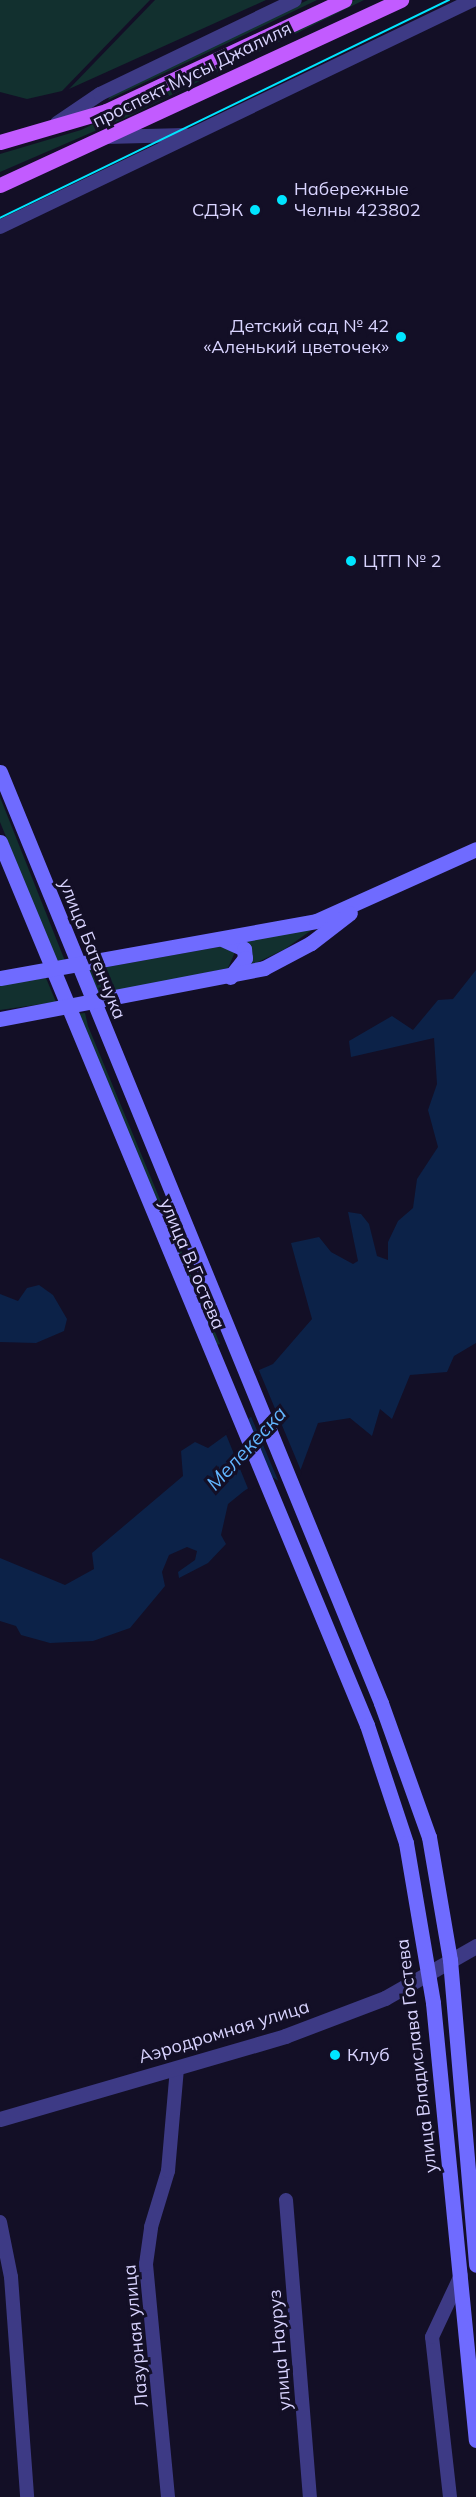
<!DOCTYPE html>
<html>
<head>
<meta charset="utf-8">
<style>
	body { margin:0 }
	#map { position:relative; width:476px; height:2497px; overflow:hidden; background:#130f26; font-family:Mulish,sans-serif }
	div>[style] { position:absolute }
	[style*='--x'] { left:calc(var(--x)*1px); top:calc(var(--y)*1px); width:calc(var(--w)*1px); rotate:calc(var(--a)*1deg) }
	.green>* { inset:0; background:#12302f }
	.water>* { inset:0; background:#0c2248 }
	.pier>* { inset:0; background:#130f26 }
	.minor>* { height:14px; margin:-7px; padding:0 7px; transform-origin:7px; border-radius:7px; background:#3d3a85 }
	.tertiary>* { height:15px; margin:-7.5px; padding:0 7.5px; transform-origin:7.5px; border-radius:7.5px; background:#3d3a85 }
	.secondary>* { height:15px; margin:-7.5px; padding:0 7.5px; transform-origin:7.5px; border-radius:7.5px; background:#6f6bff }
	.primary>* { height:15px; margin:-7.5px; padding:0 7.5px; transform-origin:7.5px; border-radius:7.5px; background:#c25bff }
	.tram>* { height:1.5px; margin:-0.75px; padding:0 0.75px; transform-origin:0.75px; border-radius:0.75px; background:#00e5ff }
	.dots>* { width:16px; height:16px; translate:-50% -50%; box-sizing:border-box; border:3px solid #130f26; border-radius:50% }
	span { translate:-50% -50%; white-space:nowrap; text-align:center; line-height:1.15; -webkit-text-stroke:6px #130f26; paint-order:stroke }
	.street-label { font-size:18px; color:#d9d4ff }
	.poi-label { font-size:18px; color:#d9d4ff }
	.left { translate:0 -50%; text-align:left }
	.right { translate:-100% -50%; text-align:right }
	.water-label { font-size:20px; color:#62b6ff; font-style:italic }
</style>
</head>
<body>
<div id="map">
	<div class="green">
		<i style="clip-path:polygon(0 0,150px 0,62px 91px,27px 99px,0 92px)"></i>
		<i style="clip-path:polygon(155px 0,266px 0,69px 89px)"></i>
		<i style="clip-path:polygon(308px 0,317px 0,108px 100px,112px 93px)"></i>
		<i style="clip-path:polygon(355px 0,364px 0,125px 118px,0 172px,0 154px,81px 130px)"></i>
		<i style="clip-path:polygon(0 797px,65px 961px,57px 962px,0 822px)"></i>
		<i style="clip-path:polygon(320px 924px,285px 949px,248px 967px,243px 941px)"></i>
		<i style="clip-path:polygon(224px 946px,235px 952px,228px 968px,94px 997px,85px 971px)"></i>
		<i style="clip-path:polygon(46px 978px,56px 1002px,0 1010px,0 984px)"></i>
		<i style="clip-path:polygon(85px 1013px,88px 1026px,220px 1344px,216px 1345px,76px 1014px)"></i>
	</div>
	<div class="water">
		<i style="clip-path:polygon(476px 970px,476px 1343px,454px 1356px,447px 1372px,410px 1375px,392px 1419px,380px 1409px,372px 1436px,350px 1418px,318px 1423px,293px 1490px,269px 1475px,244px 1491px,228px 1504px,221px 1535px,226px 1544px,208px 1563px,179px 1578px,178px 1572px,195px 1560px,197px 1551px,187px 1547px,169px 1555px,162px 1572px,165px 1586px,130px 1628px,93px 1641px,50px 1643px,21px 1635px,16px 1626px,0 1621px,0 1558px,65px 1585px,94px 1569px,92px 1553px,183px 1476px,181px 1451px,195px 1442px,208px 1448px,259px 1411px,241px 1378px,273px 1364px,312px 1319px,291px 1243px,319px 1237px,331px 1252px,353px 1264px,358px 1261px,348px 1212px,361px 1214px,369px 1224px,377px 1256px,388px 1260px,388px 1242px,398px 1221px,413px 1208px,417px 1179px,438px 1147px,428px 1110px,437px 1084px,434px 1038px,351px 1057px,349px 1041px,392px 1016px,413px 1030px,438px 1000px,453px 999px)"></i>
		<i style="clip-path:polygon(39px 1285px,53px 1295px,67px 1319px,64px 1331px,36px 1343px,0 1342px,0 1294px,18px 1301px,27px 1288px)"></i>
	</div>
	<div class="pier">
		<i style="clip-path:polygon(258px 1368px,302px 1473px,291px 1493px,280px 1485px,250px 1414px,256px 1410px,238px 1379px)"></i>
		<i style="clip-path:polygon(246px 1417px,269px 1478px,249px 1491px,225px 1432px)"></i>
	</div>
	<div class="minor">
		<i style="--x:57;--y:123;--w:52;--a:-34"></i>
		<i style="--x:100;--y:94;--w:216;--a:-25.7"></i>
		<i style="--x:106;--y:137;--w:79;--a:-1.5"></i>
		<i style="--x:0;--y:227;--w:525;--a:-25.64"></i>
		<i style="--x:286;--y:2200;--w:298;--a:85.4"></i>
		<i style="--x:0;--y:2222;--w:56;--a:78.7"></i>
		<i style="--x:11;--y:2277;--w:221;--a:85.8"></i>
		<i style="--x:168;--y:2497;--w:234;--a:-95.4"></i>
		<i style="--x:146;--y:2264;--w:37;--a:-82"></i>
		<i style="--x:151;--y:2227;--w:59;--a:-73.1"></i>
		<i style="--x:168;--y:2171;--w:103;--a:-85"></i>
		<i style="--x:450;--y:2497;--w:161;--a:-96.4"></i>
		<i style="--x:432;--y:2337;--w:68;--a:-64.9"></i>
	</div>
	<div class="tertiary">
		<i style="--x:0;--y:2119;--w:297;--a:-16.2"></i>
		<i style="--x:285;--y:2036;--w:107;--a:-20.8"></i>
		<i style="--x:385;--y:1998;--w:105;--a:-29.7"></i>
	</div>
	<div class="secondary">
		<i style="--x:0;--y:772;--w:1006;--a:67.74"></i>
		<i style="--x:381;--y:1703;--w:142;--a:70.3"></i>
		<i style="--x:429;--y:1837;--w:125;--a:80.3"></i>
		<i style="--x:450;--y:1960;--w:306;--a:85.1"></i>
		<i style="--x:0;--y:842;--w:956;--a:67.43"></i>
		<i style="--x:367;--y:1725;--w:124;--a:71.7"></i>
		<i style="--x:406;--y:1843;--w:162;--a:80.4"></i>
		<i style="--x:433;--y:2003;--w:439;--a:84.4"></i>
		<i style="--x:224;--y:940;--w:22;--a:24"></i>
		<i style="--x:244;--y:949;--w:9;--a:84"></i>
		<i style="--x:245;--y:958;--w:24;--a:128"></i>
		<i style="--x:0;--y:978;--w:321;--a:-10.2"></i>
		<i style="--x:316;--y:921;--w:175;--a:-24.2"></i>
		<i style="--x:0;--y:1019;--w:269;--a:-10.9"></i>
		<i style="--x:264;--y:968;--w:53;--a:-28"></i>
		<i style="--x:311;--y:943;--w:49;--a:-37.6"></i>
	</div>
	<div class="primary">
		<i style="--x:0;--y:142;--w:110;--a:-16.3"></i>
		<i style="--x:106;--y:111;--w:263;--a:-25"></i>
		<i style="--x:0;--y:185;--w:442;--a:-24.8"></i>
	</div>
	<div class="tram">
		<i style="--x:0;--y:218;--w:499;--a:-25.9"></i>
	</div>
	<div class="dots">
		<i style="left:282px;top:200px;background:#00e5ff"></i>
		<i style="left:255px;top:210px;background:#00e5ff"></i>
		<i style="left:401px;top:337px;background:#00e5ff"></i>
		<i style="left:351px;top:561px;background:#00e5ff"></i>
		<i style="left:335px;top:2055px;background:#00e5ff"></i>
	</div>
	<div class="street-label">
		<span style="left:192px;top:75px;rotate:-26deg">проспект Мусы Джалиля</span>
		<span style="left:92px;top:949px;rotate:68deg">улица Батенчука</span>
		<span style="left:192px;top:1264px;rotate:67deg">улица В.Гостева</span>
		<span style="left:224px;top:2032px;rotate:-17deg">Аэродромная улица</span>
		<span style="left:417px;top:2056px;rotate:-97deg">улица Владислава Гостева</span>
		<span style="left:136px;top:2336px;rotate:-95deg">Лазурная улица</span>
		<span style="left:280px;top:2350px;rotate:-95deg">улица Науруз</span>
	</div>
	<div class="poi-label">
		<span class="left" style="left:294px;top:200px">Набережные<br>Челны 423802</span>
		<span class="right" style="left:243px;top:210px">СДЭК</span>
		<span class="right" style="left:389px;top:337px">Детский сад № 42<br>«Аленький цветочек»</span>
		<span class="left" style="left:363px;top:561px">ЦТП № 2</span>
		<span class="left" style="left:347px;top:2055px">Клуб</span>
	</div>
	<div class="water-label">
		<span style="left:246px;top:1448px;rotate:-47deg">Мелекеска</span>
	</div>
</div>
</body>
</html>
